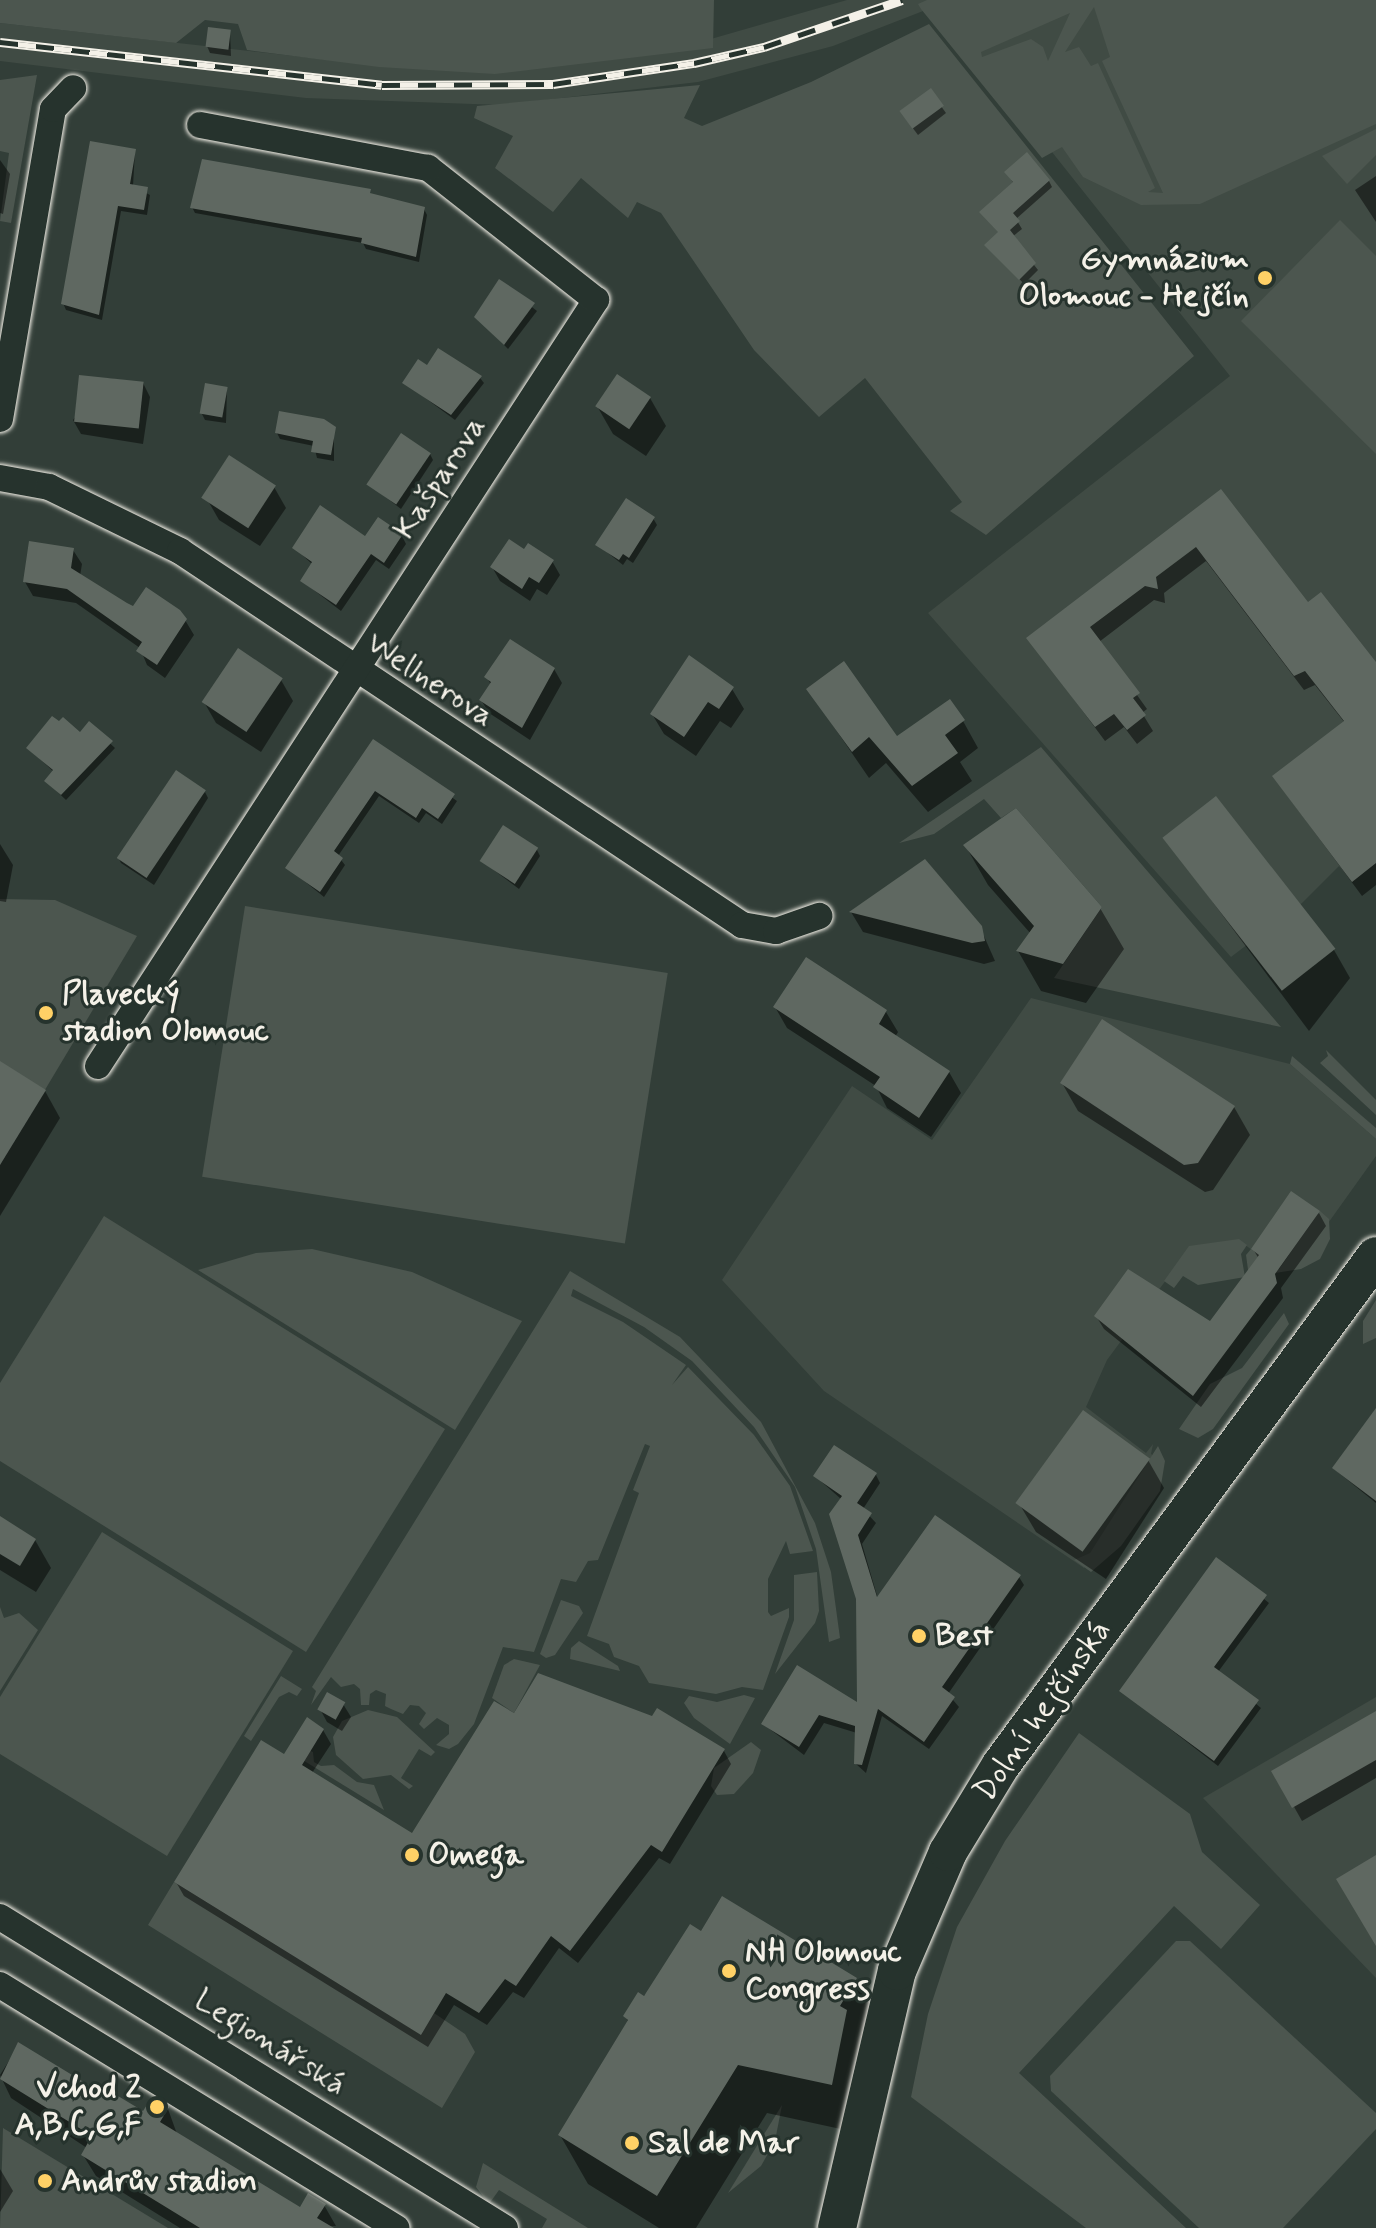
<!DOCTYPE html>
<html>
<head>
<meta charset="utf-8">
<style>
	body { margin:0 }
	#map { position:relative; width:1376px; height:2228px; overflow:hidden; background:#323e38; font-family:Mynerve,sans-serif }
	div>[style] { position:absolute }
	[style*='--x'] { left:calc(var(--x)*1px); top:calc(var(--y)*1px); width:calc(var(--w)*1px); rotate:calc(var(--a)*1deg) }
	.built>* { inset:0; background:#404b44 }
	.green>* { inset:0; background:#4c564f; transform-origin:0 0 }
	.shadow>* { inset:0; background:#0007 }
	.building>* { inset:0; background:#5f6861; transform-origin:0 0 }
	.roads { filter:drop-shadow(0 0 2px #f4f1e8) drop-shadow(0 0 2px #f4f1e8) }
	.street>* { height:26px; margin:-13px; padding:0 13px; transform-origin:13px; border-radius:13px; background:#26332d }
	.secondary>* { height:38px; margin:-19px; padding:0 19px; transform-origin:19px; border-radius:19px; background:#26332d }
	.rail>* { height:9px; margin-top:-4.5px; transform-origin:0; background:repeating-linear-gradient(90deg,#26332d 0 18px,#f4f1e8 0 36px); box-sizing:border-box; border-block:2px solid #f4f1e8 }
	.dots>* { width:22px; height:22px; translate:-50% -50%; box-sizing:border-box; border:4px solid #26332d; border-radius:50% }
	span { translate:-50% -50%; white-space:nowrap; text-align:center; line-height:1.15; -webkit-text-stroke:6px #26332d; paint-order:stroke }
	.poi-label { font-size:32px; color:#f4f1e8; font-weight:700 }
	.right { translate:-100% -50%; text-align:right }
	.left { translate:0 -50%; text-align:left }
	.street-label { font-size:32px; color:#f4f1e8 }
</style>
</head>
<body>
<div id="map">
	<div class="built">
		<i style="clip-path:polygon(847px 0,1376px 0,1376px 863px,1352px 882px,1339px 866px,1302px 903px,1231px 957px,928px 613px,1230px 376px,936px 6px,833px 46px,698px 82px,501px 105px,306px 98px,0 61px,0 23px,384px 66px,690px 45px)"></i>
		<i style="clip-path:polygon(1031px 998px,1290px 1064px,1376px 1139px,1376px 1156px,1306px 1254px,1288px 1255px,1279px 1269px,1238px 1240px,1189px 1249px,1107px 1360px,1086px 1407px,1146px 1453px,1153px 1444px,1151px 1454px,1157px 1458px,1084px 1568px,824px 1391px,722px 1280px,852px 1086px,932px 1140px)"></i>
		<i style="clip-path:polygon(1376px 1697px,1376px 1978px,1203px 1798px)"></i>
	</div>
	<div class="green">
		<i style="clip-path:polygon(0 0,714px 0,713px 48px,495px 74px,379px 67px,247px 50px,238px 24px,205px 20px,176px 43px,0 23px)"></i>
		<i style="clip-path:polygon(evenodd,927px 0,1376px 0,1376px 124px,1200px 204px,1141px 205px,1083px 177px,1062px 147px,1042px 158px,921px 9px,918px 4px,927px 0,1094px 7px,1110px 57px,1102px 61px,1163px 193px,1148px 192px,1155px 188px,1098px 63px,1091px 66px,1079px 47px,1065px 52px,1094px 7px,927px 0,1070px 13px,1048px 61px,1043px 47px,1031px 39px,982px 57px,981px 52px,1070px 13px)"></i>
		<i style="clip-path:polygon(929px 24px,1194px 356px,986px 535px,950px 511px,962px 502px,865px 378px,819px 417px,754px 350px,661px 213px,637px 202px,628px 218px,581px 178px,553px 212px,495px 168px,513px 136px,474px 118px,477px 106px,700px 85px,684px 118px,702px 126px,811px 82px)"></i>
		<i style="clip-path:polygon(37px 75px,11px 223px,0 221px,9px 153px,0 151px,0 80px)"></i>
		<i style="clip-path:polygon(1376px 129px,1376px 155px,1347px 184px,1322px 156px)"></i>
		<i style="clip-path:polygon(1340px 220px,1376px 256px,1376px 454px,1241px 321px)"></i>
		<i style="clip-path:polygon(1041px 747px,1281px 1027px,1054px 978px,1102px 907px,1016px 808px,1001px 818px,984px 799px,934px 834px,899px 843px)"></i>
		<i style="clip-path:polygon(0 899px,55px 900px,137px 936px,0 1165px)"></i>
		<i style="left:245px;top:906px;width:428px;height:274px;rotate:9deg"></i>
		<i style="clip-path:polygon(1326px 1050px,1376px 1100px,1376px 1115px,1320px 1063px,1328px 1056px)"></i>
		<i style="clip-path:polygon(1292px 1056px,1376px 1128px,1376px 1139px,1290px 1064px)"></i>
		<i style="clip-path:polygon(1320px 1211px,1329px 1219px,1330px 1239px,1320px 1259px,1301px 1269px,1249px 1277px,1246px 1255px,1251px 1249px,1279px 1269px)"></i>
		<i style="clip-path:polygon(104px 1216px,445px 1429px,306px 1652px,0 1461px,0 1383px)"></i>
		<i style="clip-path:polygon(1239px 1239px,1247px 1245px,1241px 1254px,1245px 1277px,1198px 1285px,1183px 1276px,1174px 1288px,1164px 1281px,1189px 1246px)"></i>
		<i style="clip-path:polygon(312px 1249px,412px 1272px,522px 1321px,455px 1430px,198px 1270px,256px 1253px)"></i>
		<i style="clip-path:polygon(570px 1271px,680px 1337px,761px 1422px,815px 1523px,831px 1572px,840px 1638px,829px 1642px,816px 1549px,795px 1487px,754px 1427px,692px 1361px,644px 1327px,573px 1289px,571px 1296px,623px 1322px,686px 1365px,672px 1385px,688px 1367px,754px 1435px,790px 1486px,813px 1551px,790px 1554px,786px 1541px,768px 1579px,768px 1612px,771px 1616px,789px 1608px,789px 1617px,763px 1690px,742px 1687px,716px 1694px,649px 1683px,639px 1666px,614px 1657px,609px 1644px,587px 1636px,639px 1493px,633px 1490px,650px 1446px,645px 1444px,598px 1560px,588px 1561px,576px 1582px,561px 1579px,534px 1652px,503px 1647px,474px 1724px,458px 1744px,449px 1749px,436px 1745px,449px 1734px,449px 1725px,437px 1718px,424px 1729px,419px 1724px,426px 1713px,419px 1706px,410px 1705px,403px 1714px,391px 1709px,385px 1706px,386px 1694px,376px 1690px,370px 1694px,369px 1705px,361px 1705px,360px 1689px,354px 1684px,341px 1687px,331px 1677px,311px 1705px,316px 1691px,312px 1687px)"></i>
		<i style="clip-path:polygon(1376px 1300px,1376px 1338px,1363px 1344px,1363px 1321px)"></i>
		<i style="clip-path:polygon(1284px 1313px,1289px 1324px,1213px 1429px,1198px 1438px,1179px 1429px,1210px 1384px,1242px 1368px)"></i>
		<i style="clip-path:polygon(1158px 1446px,1165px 1461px,1160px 1491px,1121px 1546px,1091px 1572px,1074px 1560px,1090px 1553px)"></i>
		<i style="clip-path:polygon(102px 1532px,293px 1651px,167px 1856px,0 1754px,0 1697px)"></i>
		<i style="clip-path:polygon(817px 1572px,819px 1611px,815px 1623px,775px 1674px,794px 1620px,794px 1575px)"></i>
		<i style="clip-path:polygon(561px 1600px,579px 1606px,583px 1613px,555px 1655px,546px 1658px,540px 1654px)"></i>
		<i style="clip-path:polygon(0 1607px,4px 1618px,19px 1613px,38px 1630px,0 1691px)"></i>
		<i style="clip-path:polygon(579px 1641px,618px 1666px,620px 1671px,570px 1659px,571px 1648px)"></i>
		<i style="clip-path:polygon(514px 1659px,540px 1665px,514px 1713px,492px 1698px,504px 1665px)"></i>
		<i style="clip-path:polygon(281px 1676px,302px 1689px,297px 1696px,289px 1692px,279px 1697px,251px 1741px,244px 1736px)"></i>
		<i style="clip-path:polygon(744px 1695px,755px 1698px,730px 1744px,694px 1718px,684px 1703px,689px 1696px,717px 1702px)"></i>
		<i style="clip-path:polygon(368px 1710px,397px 1717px,435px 1752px,431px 1756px,419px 1749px,401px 1778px,413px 1786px,409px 1789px,391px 1775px,363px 1779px,336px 1755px,333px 1737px,342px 1721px)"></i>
		<i style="clip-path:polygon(1079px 1733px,1190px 1814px,1202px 1852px,1260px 1905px,1221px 1949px,1174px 1906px,1019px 2073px,1186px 2228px,1086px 2228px,911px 2097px,928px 2014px,957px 1927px,1005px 1841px)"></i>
		<i style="clip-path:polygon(751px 1742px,761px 1750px,753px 1773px,734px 1794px,717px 1795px,711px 1786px,714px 1768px)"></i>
		<i style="clip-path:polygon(300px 1747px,313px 1752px,314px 1762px,321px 1766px,334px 1765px,357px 1782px,374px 1785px,384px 1810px,288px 1751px)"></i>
		<i style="clip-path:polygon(174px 1882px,420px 2034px,434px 2013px,465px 2034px,475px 2052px,442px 2108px,148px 1925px)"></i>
		<i style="clip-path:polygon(1176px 1941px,1190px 1941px,1376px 2113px,1376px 2129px,1283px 2228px,1199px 2228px,1051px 2091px,1050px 2076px)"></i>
		<i style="clip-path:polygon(782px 2105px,775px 2141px,761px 2166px,728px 2193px)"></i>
		<i style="clip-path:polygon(3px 2128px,168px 2228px,0 2228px)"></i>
		<i style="clip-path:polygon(483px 2163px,588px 2228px,542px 2228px,547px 2219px,499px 2190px,489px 2204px,476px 2187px)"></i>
	</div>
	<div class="shadow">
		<i style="clip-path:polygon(230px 32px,231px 56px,210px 53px,207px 46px)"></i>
		<i style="clip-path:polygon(930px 91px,946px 113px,918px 135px,906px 119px)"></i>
		<i style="clip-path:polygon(135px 151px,133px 186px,150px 195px,147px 215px,121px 211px,102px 320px,66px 310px,63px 303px)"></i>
		<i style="clip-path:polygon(0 160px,10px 174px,3px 214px,0 213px)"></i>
		<i style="clip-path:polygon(1007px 173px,1049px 181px,1052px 187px,1016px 219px,1022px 229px,1012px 237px,1038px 270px,1024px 284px,987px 245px,1000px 234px,1014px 184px)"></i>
		<i style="clip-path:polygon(1376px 176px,1376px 222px,1355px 190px)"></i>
		<i style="clip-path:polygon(369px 191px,372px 196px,424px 209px,427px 215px,419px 262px,366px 249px,363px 243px,195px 213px,192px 207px)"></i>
		<i style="clip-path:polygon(500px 282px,537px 311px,508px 349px,477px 317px)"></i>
		<i style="clip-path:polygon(107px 378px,143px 383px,150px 397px,143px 444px,81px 434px,73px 420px)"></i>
		<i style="clip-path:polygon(480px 378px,484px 383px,455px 420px,405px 383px)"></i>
		<i style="clip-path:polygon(227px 389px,226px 423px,205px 420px,202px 414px)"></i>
		<i style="clip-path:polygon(650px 398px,666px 426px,646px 456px,613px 434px,597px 406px)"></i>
		<i style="clip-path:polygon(334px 428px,334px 461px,317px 458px,314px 446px,280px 439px,277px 433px)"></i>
		<i style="clip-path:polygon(430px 454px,433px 460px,401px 509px,370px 485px)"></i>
		<i style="clip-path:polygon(274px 487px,286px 508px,260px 546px,219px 520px,207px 499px)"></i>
		<i style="clip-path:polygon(1220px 492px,1307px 605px,1376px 666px,1376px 885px,1362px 896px,1284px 791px,1345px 723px,1315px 685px,1304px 690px,1206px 561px,1164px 593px,1165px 603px,1154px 600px,1099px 642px,1147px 709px,1142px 713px,1153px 731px,1137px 744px,1124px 727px,1105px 741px,1029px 639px)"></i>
		<i style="clip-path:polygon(653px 518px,657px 525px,633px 563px,627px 559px,623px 565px,598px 545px)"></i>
		<i style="clip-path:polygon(402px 536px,406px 544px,389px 569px,376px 560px,341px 611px,302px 581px,313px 565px,295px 548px)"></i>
		<i style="clip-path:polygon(73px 550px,82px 564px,80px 576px,126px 605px,185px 620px,194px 635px,165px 678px,147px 665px,140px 648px,76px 603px,33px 596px,25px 582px)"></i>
		<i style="clip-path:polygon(525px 552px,552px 561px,560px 575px,547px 595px,537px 589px,530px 601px,500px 581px,492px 567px)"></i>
		<i style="clip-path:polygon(554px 669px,562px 683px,530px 740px,489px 713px,481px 700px,491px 685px,487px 677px)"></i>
		<i style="clip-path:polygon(281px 680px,293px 701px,261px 752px,216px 723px,204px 702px)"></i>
		<i style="clip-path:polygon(732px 689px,744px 709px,731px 728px,720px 721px,696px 756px,664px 734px,652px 714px)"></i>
		<i style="clip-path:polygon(808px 689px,897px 739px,963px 721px,978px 748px,960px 762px,972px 781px,928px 812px,886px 763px,869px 778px)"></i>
		<i style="clip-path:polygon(89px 724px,115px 748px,66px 800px,46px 781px,54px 772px,28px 748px,80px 734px)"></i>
		<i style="clip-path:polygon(374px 742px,457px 801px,442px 824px,426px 813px,419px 823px,379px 796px,338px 856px,345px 865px,324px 897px,288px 868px)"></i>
		<i style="clip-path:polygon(205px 792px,208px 798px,154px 885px,121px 863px,118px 857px)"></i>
		<i style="clip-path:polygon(1165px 838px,1334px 950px,1350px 978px,1309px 1031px)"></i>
		<i style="clip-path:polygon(0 844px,13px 865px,6px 902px,0 901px)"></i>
		<i style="clip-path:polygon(965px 845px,1100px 908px,1124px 949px,1086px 1003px,1041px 991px,1018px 951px,1031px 934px,988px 885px)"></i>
		<i style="clip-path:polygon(537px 850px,540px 856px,519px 889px,482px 861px)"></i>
		<i style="clip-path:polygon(851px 912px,980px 927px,995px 961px,984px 964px,863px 932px)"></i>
		<i style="clip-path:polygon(775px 1007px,886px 1012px,898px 1032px,895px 1037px,949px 1072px,961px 1093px,931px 1137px,887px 1108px,876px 1086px,787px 1028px)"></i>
		<i style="clip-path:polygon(0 1064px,45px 1091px,60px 1118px,0 1216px)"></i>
		<i style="clip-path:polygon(1062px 1083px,1234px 1107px,1250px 1135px,1213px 1190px,1205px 1192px,1078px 1111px)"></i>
		<i style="clip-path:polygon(1319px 1213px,1326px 1226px,1281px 1288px,1283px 1298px,1201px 1407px,1104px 1329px,1096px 1316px,1211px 1324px,1259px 1259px,1253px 1249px)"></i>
		<i style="clip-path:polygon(1376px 1411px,1376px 1503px,1334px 1469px)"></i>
		<i style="clip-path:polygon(1148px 1460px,1164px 1488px,1106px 1579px,1036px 1532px,1020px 1505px)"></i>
		<i style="clip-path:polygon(876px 1475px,880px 1483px,863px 1509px,876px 1523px,862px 1544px,878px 1599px,1019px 1577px,1024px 1585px,948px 1694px,959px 1707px,929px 1749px,882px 1716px,866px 1773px,856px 1764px,857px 1733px,824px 1723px,804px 1755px,763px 1724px,859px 1705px,858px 1599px,841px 1499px,815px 1476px)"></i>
		<i style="clip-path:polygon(0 1519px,35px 1540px,51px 1568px,36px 1592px,0 1570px)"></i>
		<i style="clip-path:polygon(1216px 1560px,1269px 1603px,1218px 1672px,1261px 1708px,1218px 1766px,1121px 1691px)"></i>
		<i style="clip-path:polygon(343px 1704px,351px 1717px,342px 1731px,327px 1722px,320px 1709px)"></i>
		<i style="clip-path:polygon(1376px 1713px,1376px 1778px,1302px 1821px,1274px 1771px)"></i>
		<i style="clip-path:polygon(514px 1716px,724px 1751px,731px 1764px,670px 1864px,659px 1858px,578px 1963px,559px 1948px,524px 1998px,513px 1992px,487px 2025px,454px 2005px,428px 2047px,184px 1896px,176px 1882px,284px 1756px,323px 1730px,331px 1744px,312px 1773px,413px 1835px)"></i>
		<i style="clip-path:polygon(702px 1934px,855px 1979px,884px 2029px,859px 2133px,767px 2113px,696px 2228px,659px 2228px,588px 2184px,560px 2135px,629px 2023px,625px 2016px)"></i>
		<i style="clip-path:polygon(19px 2045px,105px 2098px,143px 2114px,168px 2109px,177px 2134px,300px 2210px,324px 2205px,336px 2226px,180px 2228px,96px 2176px,83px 2155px,87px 2148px,11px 2098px,0 2075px)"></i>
		<i style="clip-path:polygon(0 2169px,13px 2191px,0 2212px)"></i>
	</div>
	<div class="building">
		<i style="left:208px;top:27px;width:23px;height:20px;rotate:7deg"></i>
		<i style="left:931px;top:88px;width:22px;height:39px;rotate:54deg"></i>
		<i style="clip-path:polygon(90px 141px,136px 149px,130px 184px,148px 187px,144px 210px,118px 206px,99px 315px,61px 304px)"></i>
		<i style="clip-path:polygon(1027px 152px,1050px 180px,1013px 213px,1020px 221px,1010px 230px,1036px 263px,1019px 280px,984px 245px,998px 232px,979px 212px,1013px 182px,1004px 172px)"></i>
		<i style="clip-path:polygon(202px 159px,371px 189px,370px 193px,425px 207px,416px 257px,361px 243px,362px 238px,190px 208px)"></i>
		<i style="clip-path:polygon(499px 279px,535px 303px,504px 345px,474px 317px)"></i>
		<i style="clip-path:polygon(438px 348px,482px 376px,451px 415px,402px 383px,418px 359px,427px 365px)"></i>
		<i style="left:617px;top:374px;width:41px;height:39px;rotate:34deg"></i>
		<i style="left:79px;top:375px;width:65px;height:47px;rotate:6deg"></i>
		<i style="left:205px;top:383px;width:23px;height:31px;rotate:10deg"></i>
		<i style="clip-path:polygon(279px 411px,324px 419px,336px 427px,331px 455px,311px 452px,313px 441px,275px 433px)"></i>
		<i style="left:401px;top:433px;width:36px;height:62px;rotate:34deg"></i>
		<i style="left:229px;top:455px;width:56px;height:51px;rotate:33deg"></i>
		<i style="clip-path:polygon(1221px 489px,1308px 602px,1321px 592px,1376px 662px,1376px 863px,1352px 882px,1272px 776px,1344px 721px,1305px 671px,1294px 676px,1196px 547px,1156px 577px,1158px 589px,1145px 586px,1090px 627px,1140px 693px,1133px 698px,1146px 715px,1127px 730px,1114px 714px,1095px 727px,1026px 638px)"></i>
		<i style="clip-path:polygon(626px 498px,655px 517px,629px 558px,623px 554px,619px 560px,595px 545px)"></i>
		<i style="clip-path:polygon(320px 505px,365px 536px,378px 517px,403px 534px,384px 563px,371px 554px,336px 605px,300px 581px,312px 562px,292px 548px)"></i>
		<i style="clip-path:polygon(509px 539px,524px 549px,528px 543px,554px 560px,539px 583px,529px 577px,522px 589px,490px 567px)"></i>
		<i style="clip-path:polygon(29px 541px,74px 548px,71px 568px,127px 603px,133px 606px,146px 587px,180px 610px,187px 619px,157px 665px,136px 651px,142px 642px,67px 589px,23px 582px)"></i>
		<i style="clip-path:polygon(510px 639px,555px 668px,522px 728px,479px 700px,491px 682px,484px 677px)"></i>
		<i style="left:238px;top:648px;width:54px;height:65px;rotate:34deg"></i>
		<i style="clip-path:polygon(689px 655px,734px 687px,719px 709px,708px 702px,684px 737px,650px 714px)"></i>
		<i style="clip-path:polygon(844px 661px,897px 736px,950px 699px,965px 720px,945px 735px,958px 753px,912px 786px,869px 737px,852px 752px,806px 689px)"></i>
		<i style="clip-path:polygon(52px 716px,59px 721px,63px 717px,80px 732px,89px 721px,113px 741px,61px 795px,44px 781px,53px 770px,26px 748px)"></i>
		<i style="clip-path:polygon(373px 739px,455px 794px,438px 819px,422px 808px,416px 818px,375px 791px,334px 851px,343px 858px,320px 892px,285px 868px)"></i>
		<i style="left:176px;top:770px;width:36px;height:106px;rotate:34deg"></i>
		<i style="left:1216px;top:796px;width:194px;height:68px;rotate:52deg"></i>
		<i style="clip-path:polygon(1016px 808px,1102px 907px,1063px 964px,1016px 951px,1034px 926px,963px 845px)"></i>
		<i style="left:503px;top:825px;width:42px;height:43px;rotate:33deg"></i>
		<i style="clip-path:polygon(925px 859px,982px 926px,985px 941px,972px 943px,849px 912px)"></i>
		<i style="clip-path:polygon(806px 957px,887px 1010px,879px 1024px,950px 1071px,919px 1118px,873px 1087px,880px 1077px,773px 1007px)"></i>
		<i style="clip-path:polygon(1102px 1019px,1235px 1106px,1198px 1163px,1184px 1165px,1060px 1083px)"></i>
		<i style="clip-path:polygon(0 1061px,46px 1090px,0 1165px)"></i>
		<i style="clip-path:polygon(1291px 1191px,1320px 1211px,1275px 1274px,1277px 1283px,1193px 1396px,1094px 1316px,1128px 1269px,1210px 1321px,1259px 1255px,1251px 1249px)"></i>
		<i style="clip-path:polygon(1376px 1408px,1376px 1501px,1332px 1468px)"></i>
		<i style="left:1083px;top:1410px;width:83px;height:115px;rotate:36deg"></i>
		<i style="clip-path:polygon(834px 1445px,877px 1473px,857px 1503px,872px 1513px,858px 1535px,877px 1597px,935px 1515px,1021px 1575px,942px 1687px,955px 1697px,924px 1742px,878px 1709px,862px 1765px,854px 1764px,855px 1726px,819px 1715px,799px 1747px,761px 1724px,797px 1665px,857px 1702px,856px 1599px,829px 1514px,842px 1496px,813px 1476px)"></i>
		<i style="clip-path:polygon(0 1516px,36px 1539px,20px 1566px,0 1554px)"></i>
		<i style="clip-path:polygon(1216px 1557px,1267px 1595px,1214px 1667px,1259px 1700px,1214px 1761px,1119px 1691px)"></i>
		<i style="clip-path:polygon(538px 1673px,652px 1716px,657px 1708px,725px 1749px,662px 1852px,651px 1845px,570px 1951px,551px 1936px,516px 1986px,505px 1979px,479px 2013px,446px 1993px,421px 2035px,174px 1882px,261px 1740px,284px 1754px,307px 1717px,324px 1729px,302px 1765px,412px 1833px,494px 1701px,514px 1713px)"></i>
		<i style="left:327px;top:1692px;width:21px;height:20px;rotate:29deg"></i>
		<i style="clip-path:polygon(1376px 1711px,1376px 1760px,1292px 1808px,1271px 1771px)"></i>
		<i style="clip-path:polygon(1376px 1855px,1376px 1946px,1336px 1879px)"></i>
		<i style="clip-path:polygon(722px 1896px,857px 1978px,840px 2006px,847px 2010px,832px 2085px,738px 2065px,657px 2196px,558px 2135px,628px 2020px,623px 2016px,638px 1992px,644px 1996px,690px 1924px,701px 1931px)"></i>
		<i style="clip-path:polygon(18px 2042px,105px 2095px,108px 2090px,143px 2111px,152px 2097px,169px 2107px,160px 2122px,300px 2207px,308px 2193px,326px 2204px,317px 2218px,334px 2228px,200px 2228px,81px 2155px,90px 2139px,84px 2131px,0 2079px)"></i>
	</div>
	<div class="roads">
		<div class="street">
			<i style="--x:0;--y:419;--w:314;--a:-80.3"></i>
			<i style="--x:53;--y:109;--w:29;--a:-46"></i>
			<i style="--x:0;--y:478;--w:50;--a:10.4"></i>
			<i style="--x:49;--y:487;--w:146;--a:26"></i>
			<i style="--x:180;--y:551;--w:675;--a:33.64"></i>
			<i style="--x:742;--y:925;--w:35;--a:10"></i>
			<i style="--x:776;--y:931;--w:46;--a:-19.2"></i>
			<i style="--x:98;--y:1066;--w:914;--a:-56.97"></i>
			<i style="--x:596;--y:300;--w:214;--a:-141.8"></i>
			<i style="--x:428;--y:168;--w:232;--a:-169.3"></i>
			<i style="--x:0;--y:1917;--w:593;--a:31.63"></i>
			<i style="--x:0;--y:1985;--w:465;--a:31.5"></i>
		</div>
		<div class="secondary">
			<i style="--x:837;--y:2228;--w:264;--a:-76.9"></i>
			<i style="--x:897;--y:1971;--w:129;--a:-66.8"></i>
			<i style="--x:948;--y:1852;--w:102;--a:-58.7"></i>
			<i style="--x:1001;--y:1765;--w:632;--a:-53.62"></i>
		</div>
	</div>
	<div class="rail">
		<i style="--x:0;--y:42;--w:384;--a:6.4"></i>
		<i style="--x:382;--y:85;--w:171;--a:-0.3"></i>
		<i style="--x:553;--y:84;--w:143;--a:-8.5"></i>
		<i style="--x:694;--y:63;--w:72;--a:-12.9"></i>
		<i style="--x:764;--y:47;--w:146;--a:-18.8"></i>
	</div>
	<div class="dots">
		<i style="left:1265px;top:278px;background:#ffd166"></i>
		<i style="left:46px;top:1013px;background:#ffd166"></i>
		<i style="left:919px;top:1636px;background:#ffd166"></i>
		<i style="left:412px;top:1855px;background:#ffd166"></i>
		<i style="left:729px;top:1971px;background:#ffd166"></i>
		<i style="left:157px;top:2107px;background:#ffd166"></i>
		<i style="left:632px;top:2143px;background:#ffd166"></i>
		<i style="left:45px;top:2181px;background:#ffd166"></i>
	</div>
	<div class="poi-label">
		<span class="right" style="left:1249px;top:278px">Gymnázium<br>Olomouc - Hejčín</span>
		<span class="left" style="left:62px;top:1013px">Plavecký<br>stadion Olomouc</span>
		<span class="left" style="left:935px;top:1636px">Best</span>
		<span class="left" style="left:428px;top:1855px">Omega</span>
		<span class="left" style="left:745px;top:1971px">NH Olomouc<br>Congress</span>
		<span class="right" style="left:141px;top:2107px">Vchod 2<br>A,B,C,G,F</span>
		<span class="left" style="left:648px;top:2143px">Sal de Mar</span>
		<span class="left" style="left:61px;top:2181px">Andrův stadion</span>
	</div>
	<div class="street-label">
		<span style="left:440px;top:478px;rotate:-57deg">Kašparova</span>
		<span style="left:430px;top:680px;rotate:33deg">Wellnerova</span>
		<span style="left:1043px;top:1711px;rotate:-55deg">Dolní hejčínská</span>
		<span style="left:270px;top:2043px;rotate:32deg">Legionářská</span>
	</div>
</div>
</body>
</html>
